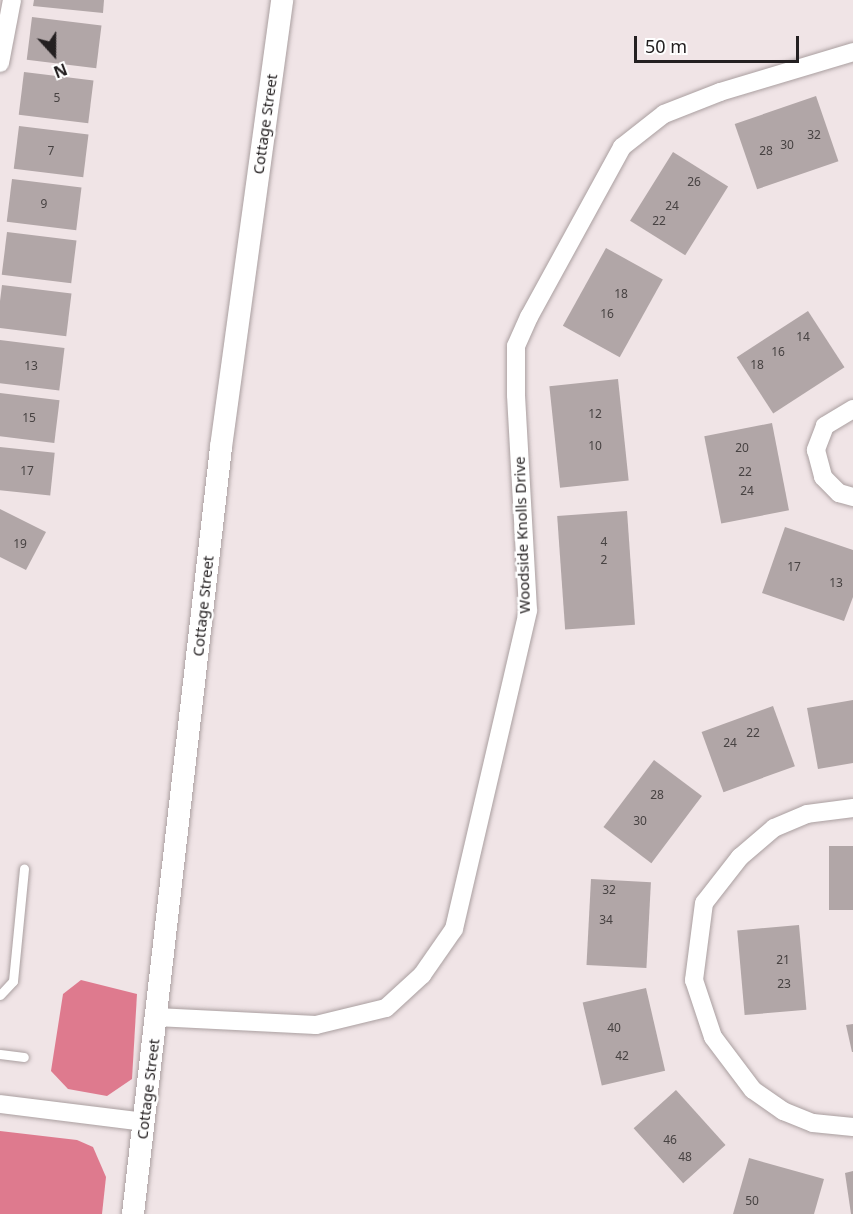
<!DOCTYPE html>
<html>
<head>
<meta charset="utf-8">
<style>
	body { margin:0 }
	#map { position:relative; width:853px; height:1214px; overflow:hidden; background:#f0e4e6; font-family:"Noto Sans",sans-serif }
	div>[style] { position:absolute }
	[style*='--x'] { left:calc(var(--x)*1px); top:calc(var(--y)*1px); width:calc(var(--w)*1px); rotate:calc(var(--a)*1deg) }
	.water>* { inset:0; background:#de7a8e }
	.building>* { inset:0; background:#b1a6a7; transform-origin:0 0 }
	.roads { filter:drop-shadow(0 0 2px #aa9fa0) drop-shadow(0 0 2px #aa9fa0) }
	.service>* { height:9px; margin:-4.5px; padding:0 4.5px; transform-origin:4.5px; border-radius:4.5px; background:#fff }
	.minor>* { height:18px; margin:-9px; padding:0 9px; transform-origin:9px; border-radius:9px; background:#fff }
	.tertiary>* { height:22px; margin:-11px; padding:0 11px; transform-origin:11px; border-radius:11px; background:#fff }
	span { translate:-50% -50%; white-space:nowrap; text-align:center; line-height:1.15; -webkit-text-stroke:5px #fff; paint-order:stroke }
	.number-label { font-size:12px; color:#474242 }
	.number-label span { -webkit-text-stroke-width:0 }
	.street-label { font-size:15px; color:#242021 }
	.north { position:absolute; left:24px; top:24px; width:60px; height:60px; -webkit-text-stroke:4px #fff; paint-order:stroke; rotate:159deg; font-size:16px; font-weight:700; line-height:24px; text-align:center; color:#242021 }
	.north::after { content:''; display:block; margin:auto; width:21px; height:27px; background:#242021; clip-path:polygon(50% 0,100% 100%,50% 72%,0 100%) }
	.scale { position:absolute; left:634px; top:36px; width:165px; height:27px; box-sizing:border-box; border:3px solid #242021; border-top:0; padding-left:8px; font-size:18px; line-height:21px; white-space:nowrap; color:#242021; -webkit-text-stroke:4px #fff; paint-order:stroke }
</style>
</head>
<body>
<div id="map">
	<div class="water">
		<i style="clip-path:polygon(81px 980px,137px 994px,132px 1079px,107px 1096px,68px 1089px,51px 1071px,63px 994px)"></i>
		<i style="clip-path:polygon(0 1131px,77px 1140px,93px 1147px,106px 1177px,102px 1214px,0 1214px)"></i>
	</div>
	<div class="building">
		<i style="clip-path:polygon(34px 0,104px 0,103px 13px,33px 6px)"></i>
		<i style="left:32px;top:17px;width:70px;height:43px;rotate:7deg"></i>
		<i style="left:24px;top:72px;width:70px;height:43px;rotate:7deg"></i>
		<i style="left:816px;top:96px;width:69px;height:86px;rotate:71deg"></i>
		<i style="left:19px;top:126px;width:70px;height:43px;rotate:7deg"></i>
		<i style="left:673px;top:152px;width:65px;height:81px;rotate:32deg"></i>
		<i style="left:12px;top:179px;width:70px;height:43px;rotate:7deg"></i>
		<i style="left:7px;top:232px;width:70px;height:43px;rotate:7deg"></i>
		<i style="left:606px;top:248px;width:65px;height:89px;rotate:29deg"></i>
		<i style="left:2px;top:285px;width:70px;height:43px;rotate:7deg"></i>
		<i style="left:808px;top:311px;width:67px;height:85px;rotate:57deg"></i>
		<i style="left:0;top:340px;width:65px;height:43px;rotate:7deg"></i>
		<i style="left:618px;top:379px;width:102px;height:69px;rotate:84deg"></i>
		<i style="left:0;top:393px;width:60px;height:43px;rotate:7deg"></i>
		<i style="left:772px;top:423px;width:89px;height:69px;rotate:79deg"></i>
		<i style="left:0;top:447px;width:55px;height:43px;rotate:6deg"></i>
		<i style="clip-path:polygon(0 509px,46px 532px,26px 570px,0 557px)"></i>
		<i style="left:627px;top:511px;width:114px;height:70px;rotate:86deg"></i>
		<i style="clip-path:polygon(785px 527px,853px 550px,853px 597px,844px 621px,762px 593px)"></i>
		<i style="clip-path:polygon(853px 700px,853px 763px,818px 769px,807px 708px)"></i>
		<i style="left:773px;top:706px;width:64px;height:76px;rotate:70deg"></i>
		<i style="left:654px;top:760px;width:60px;height:84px;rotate:37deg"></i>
		<i style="left:853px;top:846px;width:64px;height:24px;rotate:90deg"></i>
		<i style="left:591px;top:879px;width:60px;height:86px;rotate:3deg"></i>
		<i style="left:799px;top:925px;width:85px;height:62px;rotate:85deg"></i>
		<i style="left:646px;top:988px;width:85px;height:65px;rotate:77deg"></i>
		<i style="clip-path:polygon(853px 1024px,853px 1052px,852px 1052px,846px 1025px)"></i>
		<i style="left:676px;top:1090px;width:74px;height:57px;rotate:48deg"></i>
		<i style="clip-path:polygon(749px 1158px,824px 1179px,814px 1214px,733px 1214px)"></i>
		<i style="clip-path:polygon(853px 1171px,853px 1214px,851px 1214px,845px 1173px)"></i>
	</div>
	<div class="roads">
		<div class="service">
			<i style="--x:0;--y:995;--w:19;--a:-47"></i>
			<i style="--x:13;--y:981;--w:113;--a:-84.4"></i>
			<i style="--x:0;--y:1054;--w:24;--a:7"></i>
		</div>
		<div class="minor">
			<i style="--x:0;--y:63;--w:64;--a:-79.2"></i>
			<i style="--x:853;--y:409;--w:33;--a:149"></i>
			<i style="--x:825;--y:426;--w:26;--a:111"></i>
			<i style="--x:816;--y:450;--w:28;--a:75"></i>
			<i style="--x:823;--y:477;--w:23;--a:45"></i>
			<i style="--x:839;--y:493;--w:15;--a:16"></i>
			<i style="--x:853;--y:808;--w:46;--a:172.6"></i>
			<i style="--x:807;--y:814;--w:36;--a:157"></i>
			<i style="--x:774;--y:828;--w:45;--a:139.5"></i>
			<i style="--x:740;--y:857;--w:58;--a:128"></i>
			<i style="--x:704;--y:903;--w:78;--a:97.4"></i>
			<i style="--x:694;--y:980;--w:60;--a:71.6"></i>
			<i style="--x:713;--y:1037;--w:66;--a:53"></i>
			<i style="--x:753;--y:1090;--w:37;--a:35"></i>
			<i style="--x:783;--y:1111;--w:32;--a:22"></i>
			<i style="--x:813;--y:1123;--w:40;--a:5.7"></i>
			<i style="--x:156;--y:1017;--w:160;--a:2.9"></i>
			<i style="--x:316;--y:1025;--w:72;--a:-13.7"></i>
			<i style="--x:386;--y:1008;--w:49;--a:-42.5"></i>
			<i style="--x:422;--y:975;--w:56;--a:-55.2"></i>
			<i style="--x:454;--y:929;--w:327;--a:-76.9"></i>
			<i style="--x:528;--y:610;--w:215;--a:-93.2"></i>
			<i style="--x:516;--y:395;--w:49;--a:-90"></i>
			<i style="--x:516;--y:346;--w:32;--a:-66"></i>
			<i style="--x:529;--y:317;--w:194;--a:-61.3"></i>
			<i style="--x:622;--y:147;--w:53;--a:-38.2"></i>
			<i style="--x:664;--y:114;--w:60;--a:-21.4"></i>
			<i style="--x:720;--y:92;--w:139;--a:-16.7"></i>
			<i style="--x:0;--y:1104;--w:145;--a:7.1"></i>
		</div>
		<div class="tertiary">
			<i style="--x:133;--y:1214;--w:772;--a:-83.45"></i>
			<i style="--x:221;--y:447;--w:451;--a:-82.2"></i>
		</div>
	</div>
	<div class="number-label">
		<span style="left:57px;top:98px">5</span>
		<span style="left:814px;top:135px">32</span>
		<span style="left:787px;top:145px">30</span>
		<span style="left:51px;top:151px">7</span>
		<span style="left:766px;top:151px">28</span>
		<span style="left:694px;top:182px">26</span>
		<span style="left:44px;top:204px">9</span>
		<span style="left:672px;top:206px">24</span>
		<span style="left:659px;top:221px">22</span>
		<span style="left:621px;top:294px">18</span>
		<span style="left:607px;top:314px">16</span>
		<span style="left:803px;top:337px">14</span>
		<span style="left:778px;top:352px">16</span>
		<span style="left:757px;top:365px">18</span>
		<span style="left:31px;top:366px">13</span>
		<span style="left:595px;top:414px">12</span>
		<span style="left:29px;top:418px">15</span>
		<span style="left:595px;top:446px">10</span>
		<span style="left:742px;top:448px">20</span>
		<span style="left:27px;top:471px">17</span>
		<span style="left:745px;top:472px">22</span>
		<span style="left:747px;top:491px">24</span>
		<span style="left:604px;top:542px">4</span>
		<span style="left:20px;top:544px">19</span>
		<span style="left:604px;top:560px">2</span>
		<span style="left:794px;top:567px">17</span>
		<span style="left:836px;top:583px">13</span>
		<span style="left:753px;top:733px">22</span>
		<span style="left:730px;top:743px">24</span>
		<span style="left:657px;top:795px">28</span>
		<span style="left:640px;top:821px">30</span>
		<span style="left:609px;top:890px">32</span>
		<span style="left:606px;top:920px">34</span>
		<span style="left:783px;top:960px">21</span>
		<span style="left:784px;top:984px">23</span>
		<span style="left:614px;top:1028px">40</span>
		<span style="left:622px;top:1056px">42</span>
		<span style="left:670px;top:1140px">46</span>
		<span style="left:685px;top:1157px">48</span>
		<span style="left:752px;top:1201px">50</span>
	</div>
	<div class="street-label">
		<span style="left:265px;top:124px;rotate:-82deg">Cottage Street</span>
		<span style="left:522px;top:535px;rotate:-92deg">Woodside Knolls Drive</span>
		<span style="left:203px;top:606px;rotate:-84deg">Cottage Street</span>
		<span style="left:148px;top:1089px;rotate:-83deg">Cottage Street</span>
	</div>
	<div class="north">N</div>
	<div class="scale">50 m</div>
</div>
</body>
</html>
